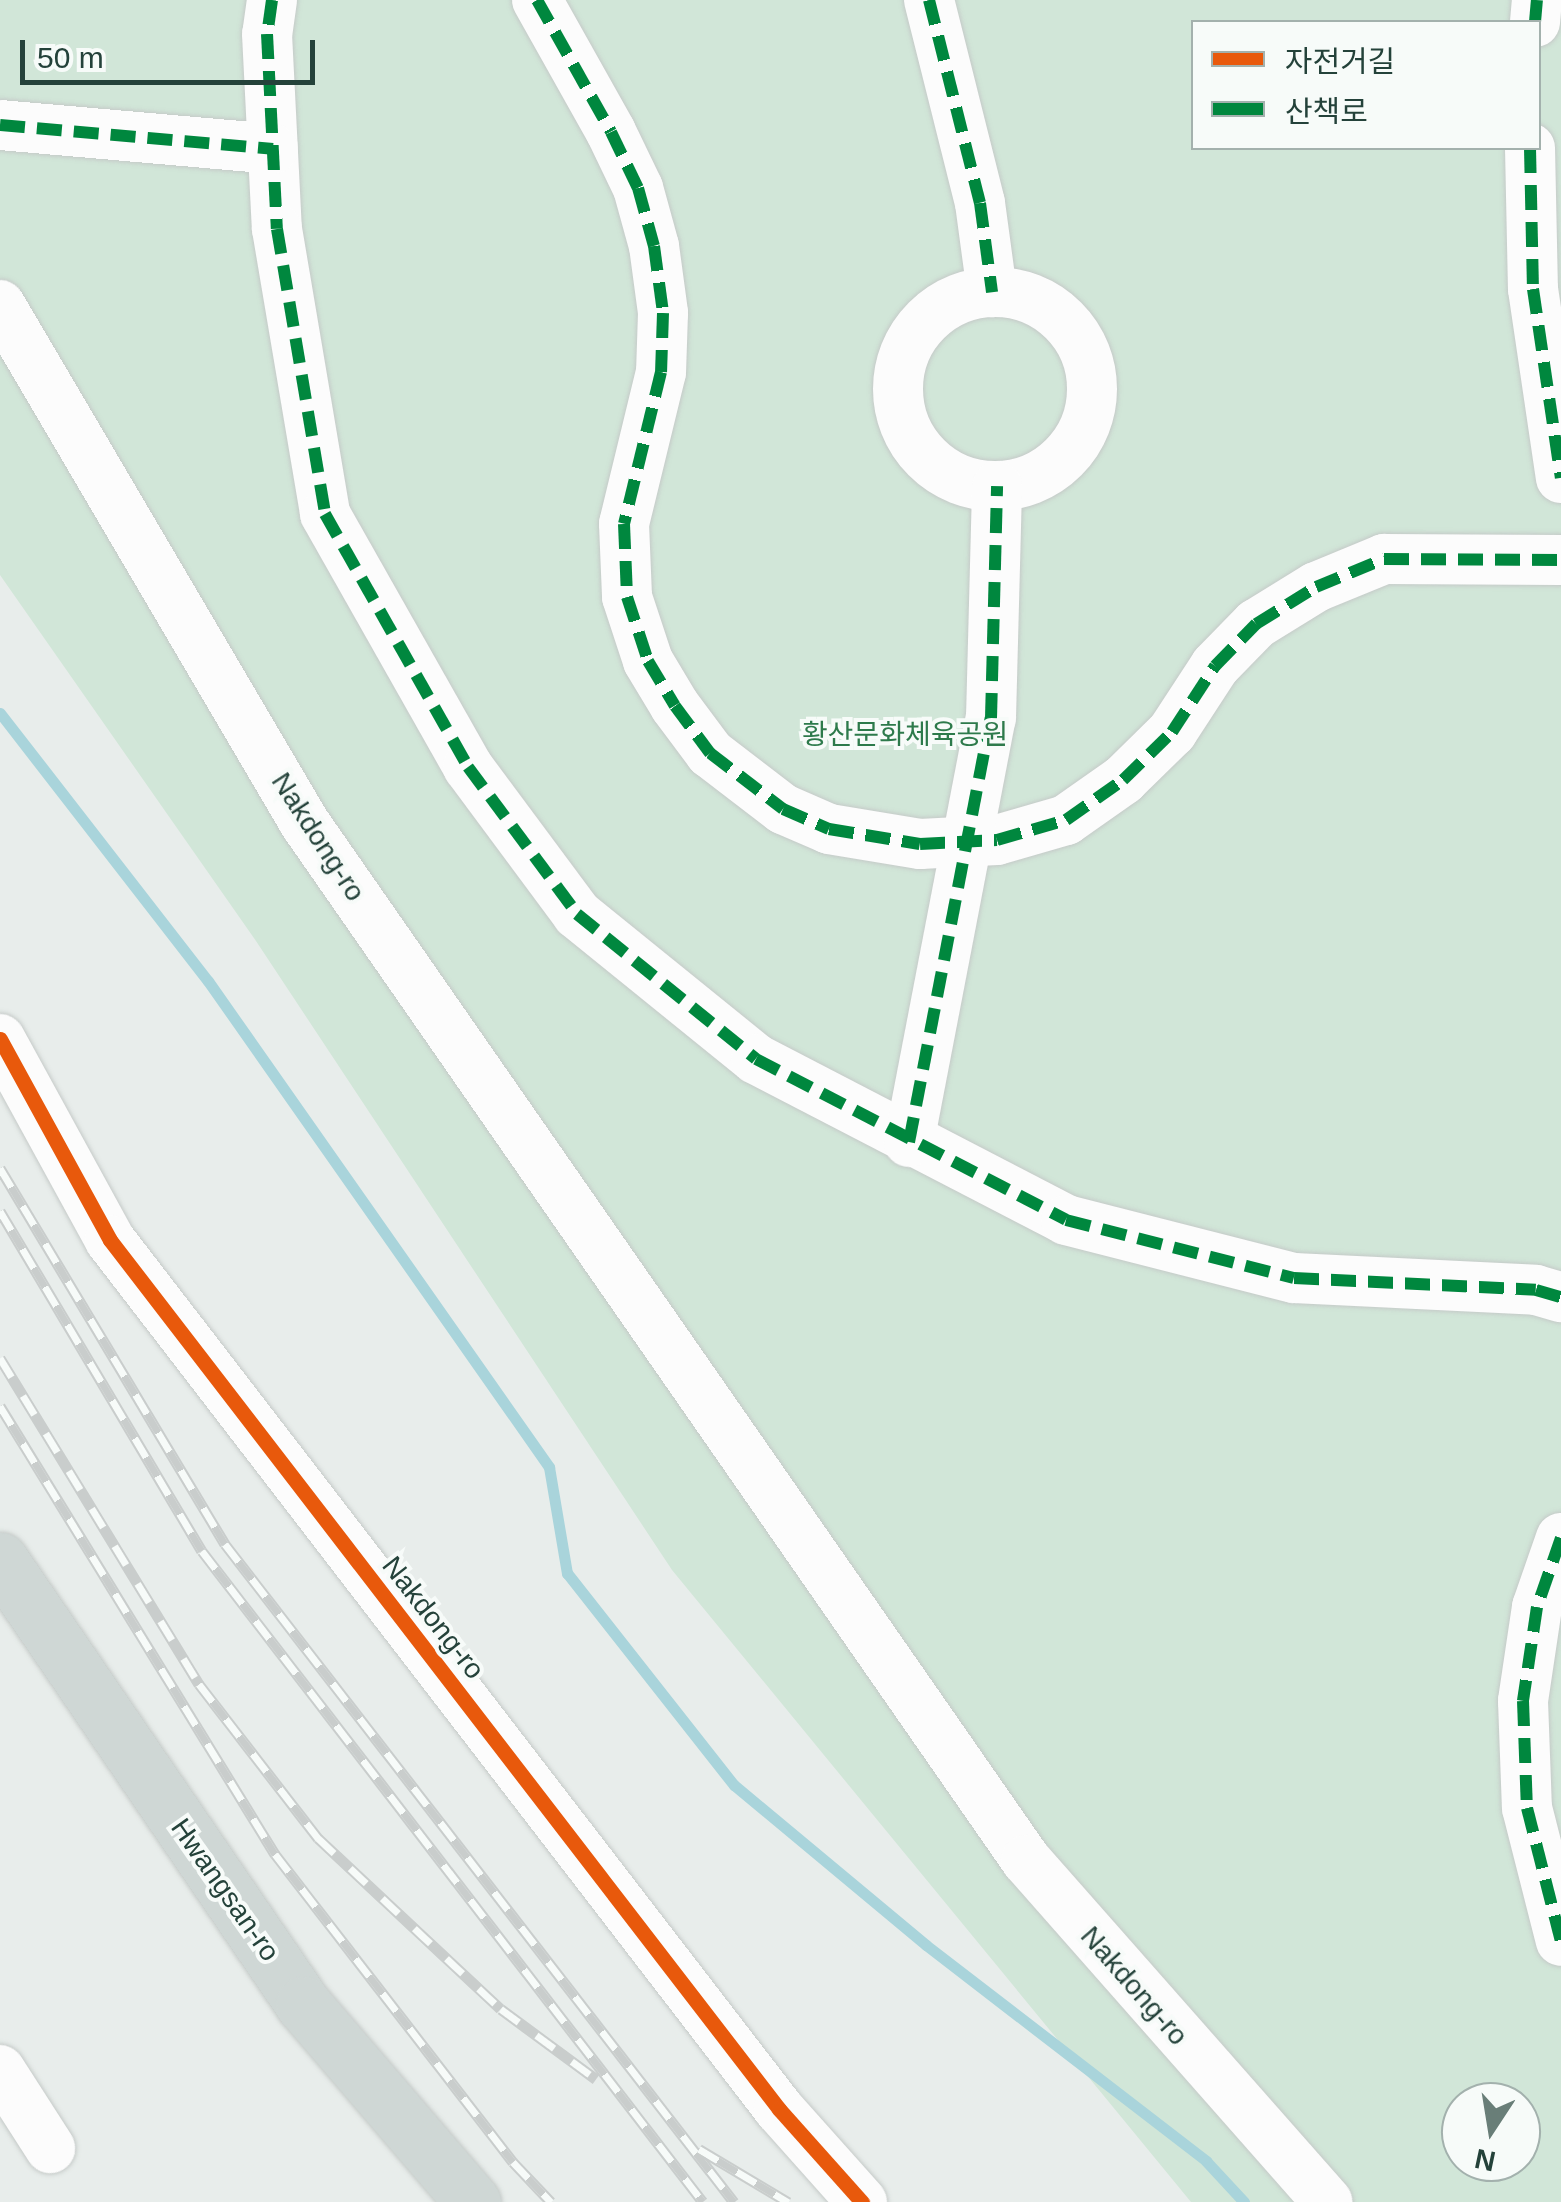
<!DOCTYPE html>
<html>
<head>
<meta charset="utf-8">
<style>
	body { margin:0 }
	#map { position:relative; width:1561px; height:2202px; overflow:hidden; background:#e8edeb; font-family:Arial,"Noto Sans KR",sans-serif }
	div>[style] { position:absolute }
	[style*='--x'] { left:calc(var(--x)*1px); top:calc(var(--y)*1px); width:calc(var(--w)*1px); rotate:calc(var(--a)*1deg) }
	.green>* { inset:0; background:#d1e6d8 }
	.stream>* { height:11px; margin:-5.5px; padding:0 5.5px; transform-origin:5.5px; border-radius:5.5px; background:#a9d4db }
	.roads { filter:drop-shadow(0 0 2px #c5cac8) drop-shadow(0 0 2px #c5cac8) }
	.minor>* { height:50px; margin:-25px; padding:0 25px; transform-origin:25px; border-radius:25px; background:#fcfcfc }
	.minor>.ring { margin:-25px; padding:0; box-sizing:content-box; background:none; border:50px solid #fcfcfc; border-radius:50% }
	.major>* { height:55px; margin:-27.5px; padding:0 27.5px; transform-origin:27.5px; border-radius:27.5px; background:#cfd7d5 }
	.rail>* { height:11px; margin-top:-5.5px; transform-origin:0; background:repeating-linear-gradient(90deg,#f7fbf9 0 22px,#c9cdcc 0 44px); box-sizing:border-box; border-block:2px solid #c9cdcc }
	.quiet>* { height:12px; margin-top:-6px; transform-origin:0; background:repeating-linear-gradient(90deg,#00873e 0 25px,transparent 0 37px) }
	.cycleway>* { height:15px; margin:-7.5px; padding:0 7.5px; transform-origin:7.5px; border-radius:7.5px; background:#e8590c }
	span { translate:-50% -50%; white-space:nowrap; text-align:center; line-height:1.15; -webkit-text-stroke:8px #f7fbf9; paint-order:stroke }
	.park-label { font-size:28px; color:#2d7a4b }
	.street-label { font-size:28px; color:#24423a }
	.legend { position:absolute; left:1191px; top:20px; width:350px; height:130px; box-sizing:border-box; background:#f7fbf9; border:2px solid #a3b1ad; margin:0; padding:12px 18px; list-style:none; font-size:30px; color:#24423a }
	.legend li { display:flex; align-items:center; gap:20px; height:50px }
	.legend b { width:50px; border:2px solid #a3b1ad }
	.north { position:absolute; left:1441px; top:2082px; width:100px; height:100px; box-sizing:border-box; background:#f7fbf9; border:2px solid #a3b1ad; border-radius:50%; rotate:192deg; font-size:28px; font-weight:700; line-height:40px; text-align:center; color:#24423a }
	.north::after { content:''; display:block; margin:auto; width:35px; height:45px; background:#697e78; clip-path:polygon(50% 0,100% 100%,50% 72%,0 100%) }
	.scale { position:absolute; left:20px; top:40px; width:295px; height:45px; box-sizing:border-box; border:5px solid #24423a; border-top:0; padding-left:12px; font-size:30px; line-height:35px; white-space:nowrap; color:#24423a; -webkit-text-stroke:8px #f7fbf9; paint-order:stroke }
</style>
</head>
<body>
<div id="map">
	<div class="green">
		<i style="clip-path:polygon(evenodd,0 0,1561px 0,1561px 2202px,1191px 2202px,672px 1570px,256px 941px,0 575px,0 0,1194px 22px,1538px 22px,1538px 148px,1194px 148px,1194px 22px,0 0,1461px 2102px,1521px 2102px,1521px 2162px,1461px 2162px,1461px 2102px)"></i>
	</div>
	<div class="stream">
		<i style="--x:0;--y:713;--w:339;--a:52.2"></i>
		<i style="--x:208;--y:981;--w:594;--a:54.94"></i>
		<i style="--x:549;--y:1467;--w:108;--a:80.4"></i>
		<i style="--x:567;--y:1573;--w:270;--a:51.8"></i>
		<i style="--x:734;--y:1785;--w:250;--a:39.8"></i>
		<i style="--x:926;--y:1945;--w:354;--a:37.6"></i>
		<i style="--x:1206;--y:2161;--w:56;--a:47.2"></i>
	</div>
	<div class="roads">
		<div class="minor">
			<i style="--x:272;--y:0;--w:34;--a:98"></i>
			<i style="--x:267;--y:34;--w:195;--a:87.1"></i>
			<i style="--x:277;--y:229;--w:289;--a:80.4"></i>
			<i style="--x:325;--y:514;--w:291;--a:60.5"></i>
			<i style="--x:468;--y:767;--w:183;--a:53.4"></i>
			<i style="--x:577;--y:914;--w:230;--a:39"></i>
			<i style="--x:756;--y:1059;--w:349;--a:27.4"></i>
			<i style="--x:1066;--y:1220;--w:235;--a:14.3"></i>
			<i style="--x:1294;--y:1278;--w:242;--a:2.8"></i>
			<i style="--x:1536;--y:1290;--w:26;--a:16"></i>
			<i style="--x:537;--y:0;--w:151;--a:60.7"></i>
			<i style="--x:611;--y:132;--w:62;--a:64.3"></i>
			<i style="--x:638;--y:188;--w:60;--a:74.6"></i>
			<i style="--x:654;--y:246;--w:68;--a:82.3"></i>
			<i style="--x:663;--y:313;--w:59;--a:91.9"></i>
			<i style="--x:661;--y:372;--w:156;--a:103.7"></i>
			<i style="--x:624;--y:524;--w:73;--a:87.6"></i>
			<i style="--x:627;--y:597;--w:67;--a:71.8"></i>
			<i style="--x:648;--y:661;--w:52;--a:59"></i>
			<i style="--x:675;--y:706;--w:59;--a:53.3"></i>
			<i style="--x:710;--y:753;--w:92;--a:37.5"></i>
			<i style="--x:783;--y:809;--w:50;--a:23.5"></i>
			<i style="--x:829;--y:829;--w:92;--a:9.4"></i>
			<i style="--x:920;--y:844;--w:77;--a:-3"></i>
			<i style="--x:997;--y:840;--w:72;--a:-16.2"></i>
			<i style="--x:1066;--y:820;--w:70;--a:-35.1"></i>
			<i style="--x:1123;--y:780;--w:69;--a:-44.4"></i>
			<i style="--x:1172;--y:732;--w:79;--a:-56.9"></i>
			<i style="--x:1215;--y:666;--w:59;--a:-45.7"></i>
			<i style="--x:1256;--y:624;--w:70;--a:-31.7"></i>
			<i style="--x:1316;--y:587;--w:74;--a:-22.4"></i>
			<i style="--x:1384;--y:559;--w:177;--a:0.3"></i>
			<i style="--x:929;--y:0;--w:209;--a:75.9"></i>
			<i style="--x:980;--y:203;--w:90;--a:82.3"></i>
			<i style="--x:1535;--y:22;--w:22;--a:-85"></i>
			<i style="--x:0;--y:125;--w:274;--a:5"></i>
			<i style="--x:1530;--y:148;--w:141;--a:88.8"></i>
			<i style="--x:1533;--y:289;--w:191;--a:81.6"></i>
			<i class="ring" style="left:898px;top:292px;width:144px;height:144px"></i>
			<i style="--x:0;--y:305;--w:600;--a:59.54"></i>
			<i style="--x:304;--y:822;--w:1264;--a:55.18"></i>
			<i style="--x:1026;--y:1860;--w:456;--a:48.6"></i>
			<i style="--x:0;--y:1039;--w:229;--a:61.3"></i>
			<i style="--x:110;--y:1240;--w:1097;--a:52.41"></i>
			<i style="--x:779;--y:2109;--w:125;--a:48.3"></i>
			<i style="--x:909;--y:1142;--w:432;--a:-79.1"></i>
			<i style="--x:991;--y:718;--w:232;--a:-88.5"></i>
			<i style="--x:1561;--y:1538;--w:73;--a:109.2"></i>
			<i style="--x:1537;--y:1607;--w:95;--a:98.5"></i>
			<i style="--x:1523;--y:1701;--w:107;--a:87.9"></i>
			<i style="--x:1527;--y:1808;--w:137;--a:75.7"></i>
			<i style="--x:0;--y:2070;--w:93;--a:57.3"></i>
		</div>
		<div class="major">
			<i style="--x:0;--y:1560;--w:538;--a:55.69"></i>
			<i style="--x:303;--y:2004;--w:261;--a:49.4"></i>
		</div>
	</div>
	<div class="rail">
		<i style="--x:0;--y:1168;--w:438;--a:59.1"></i>
		<i style="--x:225;--y:1544;--w:832;--a:52.28"></i>
		<i style="--x:0;--y:1211;--w:395;--a:59.3"></i>
		<i style="--x:202;--y:1551;--w:821;--a:52.42"></i>
		<i style="--x:0;--y:1358;--w:382;--a:58.6"></i>
		<i style="--x:199;--y:1684;--w:195;--a:52.3"></i>
		<i style="--x:318;--y:1838;--w:250;--a:43.1"></i>
		<i style="--x:501;--y:2009;--w:118;--a:36.4"></i>
		<i style="--x:0;--y:1406;--w:526;--a:58.46"></i>
		<i style="--x:275;--y:1854;--w:389;--a:52.3"></i>
		<i style="--x:513;--y:2162;--w:55;--a:46.5"></i>
		<i style="--x:699;--y:2149;--w:104;--a:30.8"></i>
	</div>
	<div class="quiet">
		<i style="--x:272;--y:0;--w:34;--a:98"></i>
		<i style="--x:267;--y:34;--w:195;--a:87.1"></i>
		<i style="--x:277;--y:229;--w:289;--a:80.4"></i>
		<i style="--x:325;--y:514;--w:291;--a:60.5"></i>
		<i style="--x:468;--y:767;--w:183;--a:53.4"></i>
		<i style="--x:577;--y:914;--w:230;--a:39"></i>
		<i style="--x:756;--y:1059;--w:349;--a:27.4"></i>
		<i style="--x:1066;--y:1220;--w:235;--a:14.3"></i>
		<i style="--x:1294;--y:1278;--w:242;--a:2.8"></i>
		<i style="--x:1536;--y:1290;--w:26;--a:16"></i>
		<i style="--x:537;--y:0;--w:151;--a:60.7"></i>
		<i style="--x:611;--y:132;--w:62;--a:64.3"></i>
		<i style="--x:638;--y:188;--w:60;--a:74.6"></i>
		<i style="--x:654;--y:246;--w:68;--a:82.3"></i>
		<i style="--x:663;--y:313;--w:59;--a:91.9"></i>
		<i style="--x:661;--y:372;--w:156;--a:103.7"></i>
		<i style="--x:624;--y:524;--w:73;--a:87.6"></i>
		<i style="--x:627;--y:597;--w:67;--a:71.8"></i>
		<i style="--x:648;--y:661;--w:52;--a:59"></i>
		<i style="--x:675;--y:706;--w:59;--a:53.3"></i>
		<i style="--x:710;--y:753;--w:92;--a:37.5"></i>
		<i style="--x:783;--y:809;--w:50;--a:23.5"></i>
		<i style="--x:829;--y:829;--w:92;--a:9.4"></i>
		<i style="--x:920;--y:844;--w:77;--a:-3"></i>
		<i style="--x:997;--y:840;--w:72;--a:-16.2"></i>
		<i style="--x:1066;--y:820;--w:70;--a:-35.1"></i>
		<i style="--x:1123;--y:780;--w:69;--a:-44.4"></i>
		<i style="--x:1172;--y:732;--w:79;--a:-56.9"></i>
		<i style="--x:1215;--y:666;--w:59;--a:-45.7"></i>
		<i style="--x:1256;--y:624;--w:70;--a:-31.7"></i>
		<i style="--x:1316;--y:587;--w:74;--a:-22.4"></i>
		<i style="--x:1384;--y:559;--w:177;--a:0.3"></i>
		<i style="--x:929;--y:0;--w:209;--a:75.9"></i>
		<i style="--x:980;--y:203;--w:90;--a:82.3"></i>
		<i style="--x:1535;--y:22;--w:22;--a:-85"></i>
		<i style="--x:0;--y:125;--w:274;--a:5"></i>
		<i style="--x:1530;--y:148;--w:141;--a:88.8"></i>
		<i style="--x:1533;--y:289;--w:191;--a:81.6"></i>
		<i style="--x:909;--y:1142;--w:432;--a:-79.1"></i>
		<i style="--x:991;--y:718;--w:232;--a:-88.5"></i>
		<i style="--x:1561;--y:1538;--w:73;--a:109.2"></i>
		<i style="--x:1537;--y:1607;--w:95;--a:98.5"></i>
		<i style="--x:1523;--y:1701;--w:107;--a:87.9"></i>
		<i style="--x:1527;--y:1808;--w:137;--a:75.7"></i>
	</div>
	<div class="cycleway">
		<i style="--x:0;--y:1039;--w:229;--a:61.3"></i>
		<i style="--x:110;--y:1240;--w:1097;--a:52.41"></i>
		<i style="--x:779;--y:2109;--w:125;--a:48.3"></i>
	</div>
	<div class="park-label">
		<span style="left:905px;top:735px">황산문화체육공원</span>
	</div>
	<div class="street-label">
		<span style="left:318px;top:837px;rotate:57deg">Nakdong-ro</span>
		<span style="left:433px;top:1618px;rotate:52deg">Nakdong-ro</span>
		<span style="left:225px;top:1890px;rotate:55deg">Hwangsan-ro</span>
		<span style="left:1134px;top:1986px;rotate:49deg">Nakdong-ro</span>
	</div>
	<ul class="legend">
	<li><b style="height:12px;background:#e8590c"></b>자전거길</li>
	<li><b style="height:12px;background:#00873e"></b>산책로</li>
	</ul>
	<div class="north">N</div>
	<div class="scale">50 m</div>
</div>
</body>
</html>
